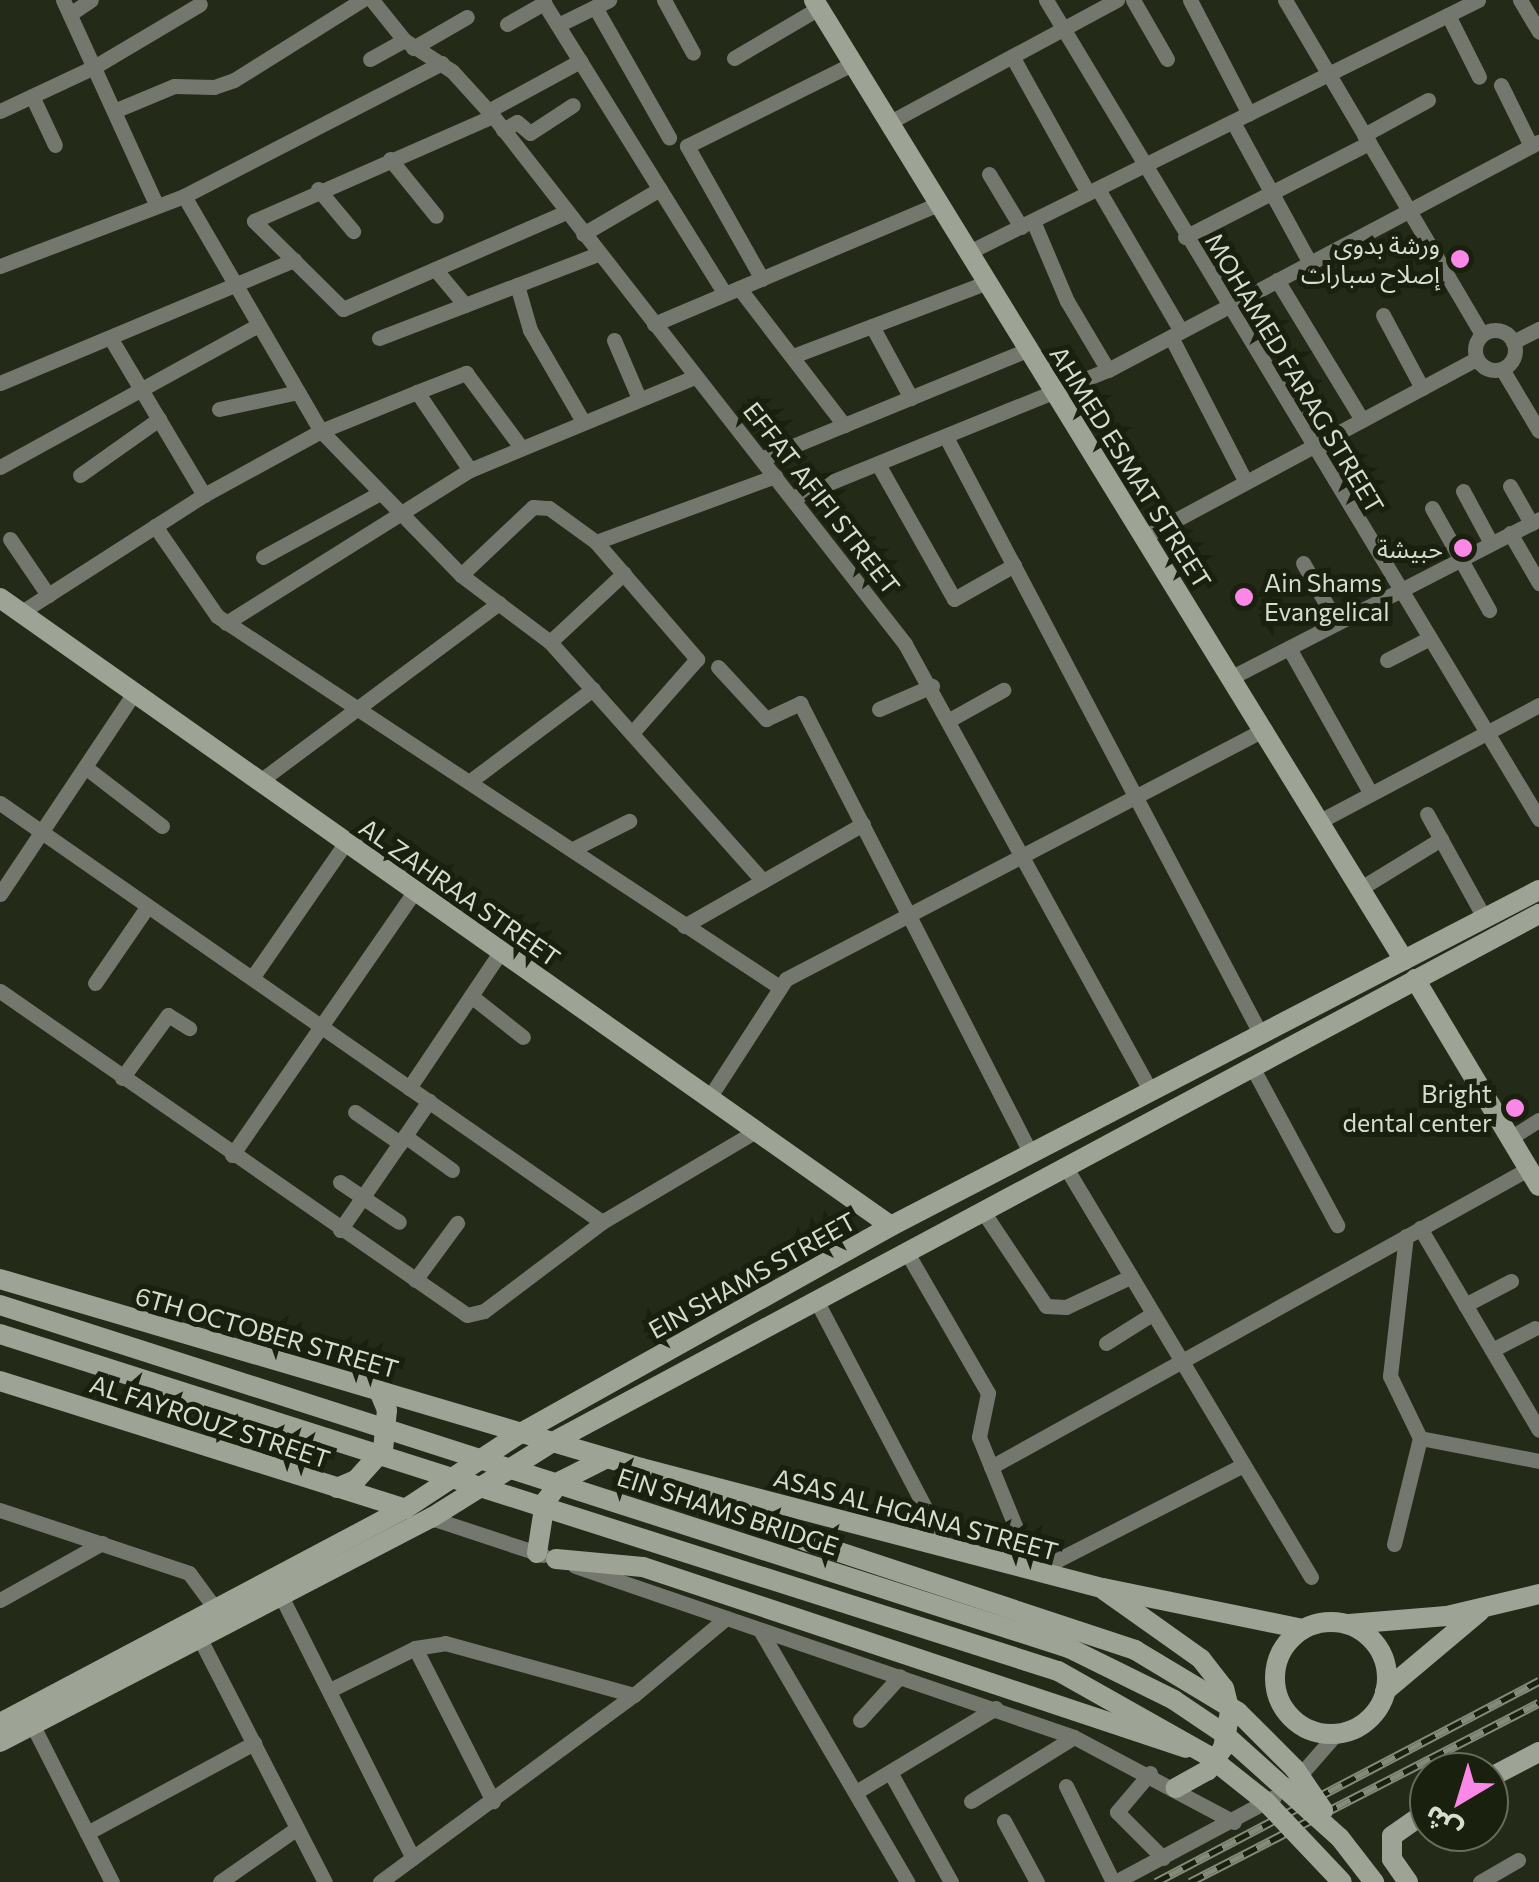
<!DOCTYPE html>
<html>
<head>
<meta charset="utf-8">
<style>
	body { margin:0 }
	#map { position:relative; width:1539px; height:1882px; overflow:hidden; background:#232a17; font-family:Commissioner,"Noto Sans Arabic",sans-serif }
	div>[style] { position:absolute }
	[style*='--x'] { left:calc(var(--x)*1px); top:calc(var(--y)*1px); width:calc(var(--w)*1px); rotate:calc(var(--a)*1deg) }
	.street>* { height:15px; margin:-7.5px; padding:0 7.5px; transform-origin:7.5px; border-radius:7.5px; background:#73776d }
	.street>.ring { margin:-7.5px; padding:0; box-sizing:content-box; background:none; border:15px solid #73776d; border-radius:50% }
	.secondary>* { height:20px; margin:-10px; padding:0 10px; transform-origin:10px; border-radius:10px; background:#9ea495 }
	.secondary>.ring { margin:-10px; padding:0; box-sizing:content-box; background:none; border:20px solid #9ea495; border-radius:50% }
	.rail>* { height:9px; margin-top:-4.5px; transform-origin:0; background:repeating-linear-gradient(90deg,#1a200e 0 15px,#84897a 0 30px); box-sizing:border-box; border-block:2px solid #84897a }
	.secondary-bridge>* { height:20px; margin:-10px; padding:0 10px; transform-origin:10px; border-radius:10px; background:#9ea495 }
	.dots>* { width:28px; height:28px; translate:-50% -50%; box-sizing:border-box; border:5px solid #1a200e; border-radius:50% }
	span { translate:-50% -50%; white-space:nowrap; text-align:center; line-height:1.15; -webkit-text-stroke:10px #1a200e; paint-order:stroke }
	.poi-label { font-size:25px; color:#d8dcd0 }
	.right { translate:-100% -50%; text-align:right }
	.left { translate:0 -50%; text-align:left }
	.street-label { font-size:25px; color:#d8dcd0 }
	.north { position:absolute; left:1409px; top:1752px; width:100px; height:100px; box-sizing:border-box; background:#1a200e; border:2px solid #666b5c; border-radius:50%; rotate:218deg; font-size:28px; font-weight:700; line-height:40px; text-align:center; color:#d8dcd0 }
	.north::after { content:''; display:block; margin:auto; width:35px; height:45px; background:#fb87e6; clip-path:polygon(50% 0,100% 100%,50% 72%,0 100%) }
</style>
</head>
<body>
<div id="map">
	<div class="street">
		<i style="--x:63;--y:0;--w:226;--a:65.5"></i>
		<i style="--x:372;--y:0;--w:51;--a:51.3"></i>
		<i style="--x:404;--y:40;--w:57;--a:32.9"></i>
		<i style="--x:452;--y:71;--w:61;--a:47.7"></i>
		<i style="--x:493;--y:116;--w:670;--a:52.03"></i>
		<i style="--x:905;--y:644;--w:507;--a:61.21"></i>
		<i style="--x:542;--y:0;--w:346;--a:58.1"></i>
		<i style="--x:664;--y:0;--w:60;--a:61.3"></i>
		<i style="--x:1046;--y:0;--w:956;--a:58.95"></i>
		<i style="--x:1133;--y:0;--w:68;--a:60"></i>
		<i style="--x:1190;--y:0;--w:128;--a:62.6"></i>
		<i style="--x:1285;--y:0;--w:388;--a:59.5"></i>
		<i style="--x:1520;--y:0;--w:37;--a:59"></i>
		<i style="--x:595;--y:7;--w:150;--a:60.4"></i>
		<i style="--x:70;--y:14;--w:25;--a:-34"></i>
		<i style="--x:1448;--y:15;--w:69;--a:63.4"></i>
		<i style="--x:507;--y:24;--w:43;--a:-29.6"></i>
		<i style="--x:558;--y:25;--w:57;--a:-26.1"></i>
		<i style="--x:413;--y:48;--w:62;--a:-29.9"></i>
		<i style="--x:734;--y:58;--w:99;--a:-30.5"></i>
		<i style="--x:1013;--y:58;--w:154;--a:60.9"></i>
		<i style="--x:370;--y:59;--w:39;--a:-29"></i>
		<i style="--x:1501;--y:85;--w:68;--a:63.8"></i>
		<i style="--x:32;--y:96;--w:54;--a:64.9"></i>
		<i style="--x:0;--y:111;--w:104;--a:-25.1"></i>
		<i style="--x:94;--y:67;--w:123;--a:-30.7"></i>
		<i style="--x:114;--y:111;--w:65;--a:-22.6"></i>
		<i style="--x:174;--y:86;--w:40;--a:1.4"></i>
		<i style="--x:214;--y:87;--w:21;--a:-19"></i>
		<i style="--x:234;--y:80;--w:151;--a:-32"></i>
		<i style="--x:488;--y:111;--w:105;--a:-28.5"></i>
		<i style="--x:493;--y:116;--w:261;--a:156.3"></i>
		<i style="--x:254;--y:221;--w:125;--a:44.7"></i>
		<i style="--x:343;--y:309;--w:243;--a:-23.5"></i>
		<i style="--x:890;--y:122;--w:258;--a:-28.3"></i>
		<i style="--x:1233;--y:122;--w:161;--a:61.4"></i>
		<i style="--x:503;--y:130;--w:16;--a:-30"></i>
		<i style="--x:517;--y:122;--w:17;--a:40"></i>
		<i style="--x:530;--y:133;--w:51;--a:-33.1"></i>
		<i style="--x:1364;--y:135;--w:73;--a:-28.7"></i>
		<i style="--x:390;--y:159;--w:73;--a:51.1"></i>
		<i style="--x:989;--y:174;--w:62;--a:58.9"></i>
		<i style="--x:318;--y:189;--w:55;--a:50.2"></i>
		<i style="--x:1098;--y:189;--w:164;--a:59.7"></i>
		<i style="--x:184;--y:196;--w:272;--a:59.8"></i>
		<i style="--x:321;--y:431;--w:201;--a:45.8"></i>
		<i style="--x:461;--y:575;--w:111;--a:37"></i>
		<i style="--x:550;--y:642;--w:320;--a:48.3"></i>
		<i style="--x:1033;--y:221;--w:87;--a:67"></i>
		<i style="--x:1067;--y:301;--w:80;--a:59.3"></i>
		<i style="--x:583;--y:234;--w:89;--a:-30.3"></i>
		<i style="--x:1185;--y:237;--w:207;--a:-27.1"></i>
		<i style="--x:969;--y:252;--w:568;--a:-26.34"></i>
		<i style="--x:0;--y:266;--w:197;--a:-20.8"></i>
		<i style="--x:184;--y:196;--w:290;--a:-27.3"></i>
		<i style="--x:435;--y:269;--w:47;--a:50.2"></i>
		<i style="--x:762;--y:279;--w:153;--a:-119.4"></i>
		<i style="--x:687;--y:146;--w:186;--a:-26.4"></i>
		<i style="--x:1277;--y:280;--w:164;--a:58.7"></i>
		<i style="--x:517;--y:285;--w:47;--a:73.9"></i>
		<i style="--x:530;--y:330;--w:102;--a:59.9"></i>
		<i style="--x:739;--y:288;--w:173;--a:52.5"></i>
		<i style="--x:1383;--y:315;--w:83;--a:61.9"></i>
		<i style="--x:654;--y:324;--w:311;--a:-22.9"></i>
		<i style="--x:872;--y:326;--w:82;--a:61.6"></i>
		<i class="ring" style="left:1475px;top:330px;width:25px;height:25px"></i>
		<i style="--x:1171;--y:337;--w:163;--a:62.7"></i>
		<i style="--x:379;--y:338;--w:235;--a:-21"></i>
		<i style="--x:111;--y:339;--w:182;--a:59.2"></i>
		<i style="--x:614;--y:340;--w:61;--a:66.8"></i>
		<i style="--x:1513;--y:342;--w:29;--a:-27"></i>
		<i style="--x:793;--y:356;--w:209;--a:-20.8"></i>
		<i style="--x:1502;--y:369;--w:72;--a:59.2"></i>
		<i style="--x:0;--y:383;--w:319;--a:-22.7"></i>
		<i style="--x:417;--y:392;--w:53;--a:-21.2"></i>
		<i style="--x:466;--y:373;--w:91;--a:53.5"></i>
		<i style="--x:219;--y:409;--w:81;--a:-12.1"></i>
		<i style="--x:946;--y:437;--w:674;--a:62.22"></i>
		<i style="--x:761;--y:459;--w:290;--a:-22.3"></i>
		<i style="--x:878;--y:464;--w:155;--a:60.6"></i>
		<i style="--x:954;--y:599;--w:69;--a:-29.5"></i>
		<i style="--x:0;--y:467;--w:292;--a:-28.8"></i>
		<i style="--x:80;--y:475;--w:97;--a:-35.3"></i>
		<i style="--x:1510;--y:486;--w:43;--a:60.4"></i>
		<i style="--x:1463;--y:491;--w:59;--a:61.7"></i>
		<i style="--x:792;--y:498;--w:341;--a:-22.1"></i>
		<i style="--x:1108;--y:370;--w:488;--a:-27.9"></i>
		<i style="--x:1432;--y:508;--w:117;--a:60.8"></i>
		<i style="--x:155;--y:526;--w:109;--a:55.4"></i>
		<i style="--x:217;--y:616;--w:672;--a:33.41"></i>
		<i style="--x:1510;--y:533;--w:58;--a:59.9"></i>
		<i style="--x:1144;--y:537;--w:377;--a:-28.2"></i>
		<i style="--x:10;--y:539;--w:68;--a:55.8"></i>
		<i style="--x:596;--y:542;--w:191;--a:-20.2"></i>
		<i style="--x:263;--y:557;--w:131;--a:-28.7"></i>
		<i style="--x:1303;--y:563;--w:69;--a:60.5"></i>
		<i style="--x:461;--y:575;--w:99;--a:-43.4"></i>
		<i style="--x:533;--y:507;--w:16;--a:4"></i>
		<i style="--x:549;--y:508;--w:58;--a:35.9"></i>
		<i style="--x:596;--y:542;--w:155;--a:49.2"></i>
		<i style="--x:697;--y:659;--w:98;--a:131.3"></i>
		<i style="--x:20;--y:613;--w:219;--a:-32.7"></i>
		<i style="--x:204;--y:495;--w:133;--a:-28.7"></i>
		<i style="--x:321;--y:431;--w:104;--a:-22.1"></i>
		<i style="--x:417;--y:392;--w:94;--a:55.8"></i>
		<i style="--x:226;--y:623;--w:288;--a:-32.1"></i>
		<i style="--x:470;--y:470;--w:243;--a:-22.5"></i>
		<i style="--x:550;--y:642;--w:101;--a:-43"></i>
		<i style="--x:1289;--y:648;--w:167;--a:60.7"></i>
		<i style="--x:1387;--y:660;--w:46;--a:-27.1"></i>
		<i style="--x:718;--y:667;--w:71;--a:47.3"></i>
		<i style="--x:766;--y:719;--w:38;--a:-25"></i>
		<i style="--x:800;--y:703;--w:504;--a:62.88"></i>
		<i style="--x:1232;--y:677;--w:345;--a:-27.2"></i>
		<i style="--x:879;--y:709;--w:58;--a:-23.5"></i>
		<i style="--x:951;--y:719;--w:60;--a:-29.1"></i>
		<i style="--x:85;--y:767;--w:97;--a:37.5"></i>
		<i style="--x:473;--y:779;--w:150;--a:-36.9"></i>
		<i style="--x:260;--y:781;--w:298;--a:-36.7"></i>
		<i style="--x:0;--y:803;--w:733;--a:34.84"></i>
		<i style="--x:1427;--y:814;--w:120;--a:61.1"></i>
		<i style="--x:1320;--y:821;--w:248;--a:-27.9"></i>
		<i style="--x:573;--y:849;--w:63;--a:-26.6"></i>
		<i style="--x:1361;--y:888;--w:94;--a:-31.5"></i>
		<i style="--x:0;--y:894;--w:242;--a:-56.3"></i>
		<i style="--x:684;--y:926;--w:206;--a:-29.7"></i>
		<i style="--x:252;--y:978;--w:165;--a:-55.3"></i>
		<i style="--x:95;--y:983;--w:93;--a:-55.5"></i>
		<i style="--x:0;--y:991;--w:568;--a:34.75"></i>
		<i style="--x:467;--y:1315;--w:17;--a:-13"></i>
		<i style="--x:484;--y:1311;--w:148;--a:-37"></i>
		<i style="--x:602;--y:1222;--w:179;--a:-30.6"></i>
		<i style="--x:471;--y:996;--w:66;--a:38.3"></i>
		<i style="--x:1251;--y:1065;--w:182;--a:61.7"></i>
		<i style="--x:122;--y:1078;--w:78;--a:-53.9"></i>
		<i style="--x:168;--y:1015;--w:25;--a:32"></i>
		<i style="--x:409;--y:1088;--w:165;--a:-56.1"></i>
		<i style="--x:709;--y:1098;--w:142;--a:-57.1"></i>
		<i style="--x:786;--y:979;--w:540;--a:-27.56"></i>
		<i style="--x:355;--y:1112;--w:55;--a:34.6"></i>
		<i style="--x:405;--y:1136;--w:58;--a:35.9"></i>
		<i style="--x:1510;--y:1138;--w:34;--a:-32"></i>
		<i style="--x:232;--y:1155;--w:321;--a:-55.3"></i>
		<i style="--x:1065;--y:1166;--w:479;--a:59.1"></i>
		<i style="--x:340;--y:1182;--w:71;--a:34.1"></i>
		<i style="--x:982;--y:1210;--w:115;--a:56.3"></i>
		<i style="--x:1046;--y:1306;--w:20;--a:3"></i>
		<i style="--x:1066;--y:1307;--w:71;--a:-25.1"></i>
		<i style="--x:1420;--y:1228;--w:234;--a:59.5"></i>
		<i style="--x:340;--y:1230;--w:157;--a:-55.4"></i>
		<i style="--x:906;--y:1251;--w:164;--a:60"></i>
		<i style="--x:988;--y:1393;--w:45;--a:101.6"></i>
		<i style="--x:979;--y:1437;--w:144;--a:67.9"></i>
		<i style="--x:415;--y:1280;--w:71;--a:-53.6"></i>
		<i style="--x:816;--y:1300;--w:282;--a:62.3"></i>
		<i style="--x:1465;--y:1305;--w:52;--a:-27.6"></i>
		<i style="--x:1106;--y:1343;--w:54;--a:-32.2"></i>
		<i style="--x:1492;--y:1350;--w:48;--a:-27.1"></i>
		<i style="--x:1420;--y:1438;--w:121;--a:10.9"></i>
		<i style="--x:991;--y:1467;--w:614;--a:-29.03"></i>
		<i style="--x:0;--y:1510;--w:199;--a:18.4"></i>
		<i style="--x:189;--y:1573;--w:47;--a:53.6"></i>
		<i style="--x:428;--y:1517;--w:121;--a:18.3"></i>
		<i style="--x:1394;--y:1544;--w:109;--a:-76.2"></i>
		<i style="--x:1420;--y:1438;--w:69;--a:-115.8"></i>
		<i style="--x:1390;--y:1376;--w:141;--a:-83.5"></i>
		<i style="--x:575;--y:1566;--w:527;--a:18.92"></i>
		<i style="--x:1074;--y:1737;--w:181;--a:28"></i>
		<i style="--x:1036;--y:1571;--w:230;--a:-27.1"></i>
		<i style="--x:282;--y:1598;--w:291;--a:63.3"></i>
		<i style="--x:0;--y:1600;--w:117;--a:-29.2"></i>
		<i style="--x:760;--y:1630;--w:292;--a:59.7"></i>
		<i style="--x:200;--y:1639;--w:273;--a:62.8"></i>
		<i style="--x:415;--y:1648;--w:172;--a:63"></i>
		<i style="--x:330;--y:1690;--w:95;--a:-26.3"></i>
		<i style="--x:415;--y:1648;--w:30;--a:-9"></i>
		<i style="--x:445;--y:1643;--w:196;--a:15.4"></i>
		<i style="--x:29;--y:1718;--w:184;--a:63.2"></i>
		<i style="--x:860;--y:1720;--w:59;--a:-47.7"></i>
		<i style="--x:890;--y:1772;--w:126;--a:61"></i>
		<i style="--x:1150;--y:1773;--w:51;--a:130.2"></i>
		<i style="--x:1117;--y:1812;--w:65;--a:45"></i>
		<i style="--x:1293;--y:1783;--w:65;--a:-48.7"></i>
		<i style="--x:1066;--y:1786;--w:107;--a:63.9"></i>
		<i style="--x:856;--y:1792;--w:163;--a:-31"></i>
		<i style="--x:971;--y:1801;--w:121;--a:-31.9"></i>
		<i style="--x:1004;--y:1821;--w:69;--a:61.6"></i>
		<i style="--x:87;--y:1833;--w:190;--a:-28.3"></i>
		<i style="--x:220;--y:1882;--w:94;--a:-35"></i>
		<i style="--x:380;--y:1882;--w:315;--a:-36.4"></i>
		<i style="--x:634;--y:1695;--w:120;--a:-39.9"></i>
		<i style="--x:1115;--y:1882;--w:180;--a:-28.1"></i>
		<i style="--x:1480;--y:1882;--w:44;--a:-30.1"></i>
	</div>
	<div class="secondary">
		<i style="--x:814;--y:0;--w:1127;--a:58.43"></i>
		<i style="--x:0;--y:598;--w:1090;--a:35.18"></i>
		<i style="--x:1415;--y:979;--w:241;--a:59.1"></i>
		<i style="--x:0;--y:1279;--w:668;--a:16.43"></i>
		<i style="--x:641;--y:1468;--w:477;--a:14.6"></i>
		<i style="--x:1103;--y:1588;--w:204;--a:11.6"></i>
		<i style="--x:0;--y:1381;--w:425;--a:17.5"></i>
		<i style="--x:665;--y:1482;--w:153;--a:22.7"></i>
		<i style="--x:337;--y:1488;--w:21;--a:-23"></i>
		<i style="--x:356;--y:1480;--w:40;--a:-48"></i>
		<i style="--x:383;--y:1450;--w:40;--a:-84.3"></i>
		<i style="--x:387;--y:1410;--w:21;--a:-113"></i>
		<i style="--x:537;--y:1553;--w:52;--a:-81.1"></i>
		<i style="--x:545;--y:1502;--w:26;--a:-53"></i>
		<i style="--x:561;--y:1481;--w:49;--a:-26.6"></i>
		<i style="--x:556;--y:1559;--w:87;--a:5.3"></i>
		<i style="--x:643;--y:1567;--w:572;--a:18.43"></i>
		<i style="--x:1104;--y:1590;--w:119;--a:35.4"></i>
		<i style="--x:1201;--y:1659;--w:37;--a:52"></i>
		<i style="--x:1224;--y:1688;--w:25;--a:76"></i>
		<i style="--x:1230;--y:1712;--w:37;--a:101"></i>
		<i style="--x:1223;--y:1748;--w:27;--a:124"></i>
		<i style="--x:1208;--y:1770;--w:37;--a:151"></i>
		<i class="ring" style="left:1275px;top:1622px;width:92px;height:92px"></i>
		<i style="--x:1349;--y:1624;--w:98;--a:-4.7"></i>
		<i style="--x:1447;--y:1616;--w:95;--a:-13.4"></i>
		<i style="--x:1385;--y:1691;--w:123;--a:-40"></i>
		<i style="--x:0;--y:1723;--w:458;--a:-27.9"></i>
		<i style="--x:405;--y:1509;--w:136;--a:-33.3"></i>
		<i style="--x:519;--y:1434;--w:426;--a:-29.2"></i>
		<i style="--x:891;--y:1226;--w:730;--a:-27.41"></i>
		<i style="--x:0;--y:1742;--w:486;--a:-27.5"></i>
		<i style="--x:431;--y:1518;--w:142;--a:-32"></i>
		<i style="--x:551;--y:1443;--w:1121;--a:-28.17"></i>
		<i style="--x:1489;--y:1778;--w:56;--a:-27.5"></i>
		<i style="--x:1408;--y:1882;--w:28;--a:-125"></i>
		<i style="--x:1392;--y:1859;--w:23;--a:-90"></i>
		<i style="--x:1392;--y:1836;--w:45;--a:-35.1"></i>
	</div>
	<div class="rail">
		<i style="--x:1156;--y:1882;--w:433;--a:-27.7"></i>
		<i style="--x:1190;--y:1882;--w:392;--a:-27.2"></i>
	</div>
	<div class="secondary-bridge">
		<i style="--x:0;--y:1305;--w:1123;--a:17.79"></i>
		<i style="--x:1069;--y:1648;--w:117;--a:26.3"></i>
		<i style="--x:1174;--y:1700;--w:59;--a:34"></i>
		<i style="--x:1223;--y:1733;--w:157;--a:41.9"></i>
		<i style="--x:1340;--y:1838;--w:56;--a:52.3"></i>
		<i style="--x:0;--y:1334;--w:1110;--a:17.67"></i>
		<i style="--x:1058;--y:1671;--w:171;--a:29.4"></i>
		<i style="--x:1207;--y:1755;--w:75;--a:38.5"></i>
		<i style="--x:1266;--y:1802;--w:110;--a:46.5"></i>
		<i style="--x:806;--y:1541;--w:347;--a:18.3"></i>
		<i style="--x:1135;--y:1650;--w:120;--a:31"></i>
		<i style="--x:1238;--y:1712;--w:81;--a:45"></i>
		<i style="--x:1295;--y:1769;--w:50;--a:55.7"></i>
	</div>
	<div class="dots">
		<i style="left:1460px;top:259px;background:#fb87e6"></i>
		<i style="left:1463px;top:548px;background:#fb87e6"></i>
		<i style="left:1244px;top:597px;background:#fb87e6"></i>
		<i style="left:1515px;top:1108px;background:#fb87e6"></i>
	</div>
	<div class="poi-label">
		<span class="right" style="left:1440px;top:259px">ورشة بدوى<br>إصلاح سبارات</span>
		<span class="right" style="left:1443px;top:548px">حبيشة</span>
		<span class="left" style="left:1264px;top:597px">Ain Shams<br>Evangelical</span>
		<span class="right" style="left:1492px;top:1108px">Bright<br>dental center</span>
	</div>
	<div class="street-label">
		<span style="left:1295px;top:373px;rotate:59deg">MOHAMED FARAG STREET</span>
		<span style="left:1131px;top:467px;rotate:58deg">AHMED ESMAT STREET</span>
		<span style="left:822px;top:498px;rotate:52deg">EFFAT AFIFI STREET</span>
		<span style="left:460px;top:892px;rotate:35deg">AL ZAHRAA STREET</span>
		<span style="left:752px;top:1275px;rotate:-29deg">EIN SHAMS STREET</span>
		<span style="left:267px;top:1332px;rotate:16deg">6TH OCTOBER STREET</span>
		<span style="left:210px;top:1421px;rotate:18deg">AL FAYROUZ STREET</span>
		<span style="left:728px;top:1511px;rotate:18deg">EIN SHAMS BRIDGE</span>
		<span style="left:916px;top:1514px;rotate:15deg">ASAS AL HGANA STREET</span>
	</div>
	<div class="north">ش</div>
</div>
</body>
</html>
